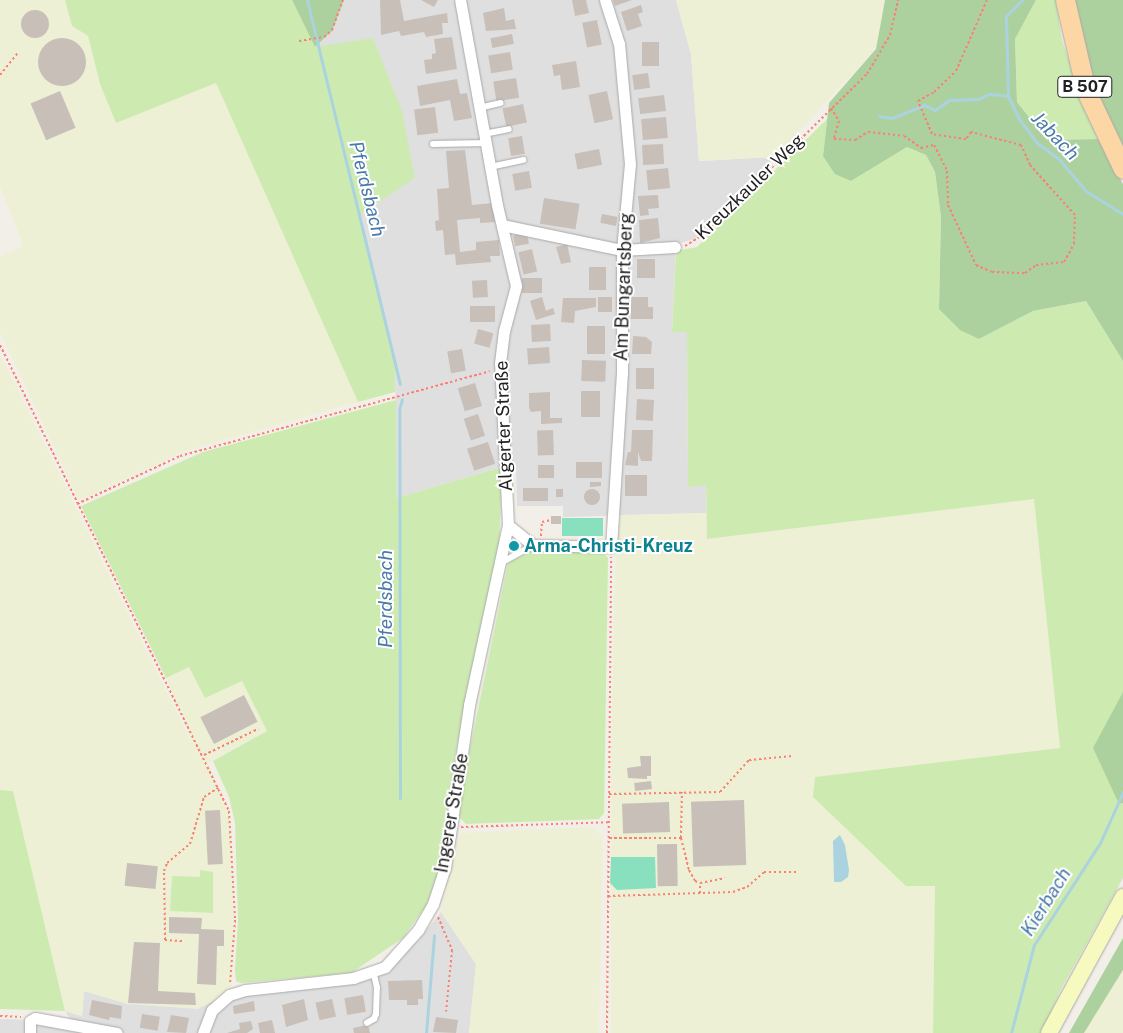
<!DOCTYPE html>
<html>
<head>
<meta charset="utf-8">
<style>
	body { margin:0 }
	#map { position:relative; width:1123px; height:1033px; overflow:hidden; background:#f2efe9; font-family:"Public Sans",sans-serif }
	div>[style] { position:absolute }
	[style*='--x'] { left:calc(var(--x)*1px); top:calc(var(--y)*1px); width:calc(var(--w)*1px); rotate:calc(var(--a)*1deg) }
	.residential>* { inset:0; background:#e0dfdf }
	.farmland>* { inset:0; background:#eef0d5 }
	.grass>* { inset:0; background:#cdebb0 }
	.forest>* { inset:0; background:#add19e }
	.pitch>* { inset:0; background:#88e0be; transform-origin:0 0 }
	.water>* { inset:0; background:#aad3df }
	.stream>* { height:3px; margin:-1.5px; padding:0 1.5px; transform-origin:1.5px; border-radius:1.5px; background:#aad3df }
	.building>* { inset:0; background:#c7bfb8; transform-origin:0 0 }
	.round { border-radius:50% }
	.path>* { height:2px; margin-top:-1px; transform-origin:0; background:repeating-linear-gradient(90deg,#fa8072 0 2.5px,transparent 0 5px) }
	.roads { filter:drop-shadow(0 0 1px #a9a9a9) drop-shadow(0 0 1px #a9a9a9) }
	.lane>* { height:5.5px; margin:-2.75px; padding:0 2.75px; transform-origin:2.75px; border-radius:2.75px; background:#fff }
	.street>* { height:11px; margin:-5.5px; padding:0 5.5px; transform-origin:5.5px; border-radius:5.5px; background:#fff }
	.secondary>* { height:16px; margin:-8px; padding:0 8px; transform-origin:8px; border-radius:8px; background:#f7fabf }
	.primary>* { height:19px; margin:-9.5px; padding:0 9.5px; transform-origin:9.5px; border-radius:9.5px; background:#fcd6a4 }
	.dots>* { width:14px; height:14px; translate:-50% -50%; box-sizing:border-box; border:2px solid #fff; border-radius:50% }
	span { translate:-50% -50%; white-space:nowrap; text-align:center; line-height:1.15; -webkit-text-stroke:4px #fff; paint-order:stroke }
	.shield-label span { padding:1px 4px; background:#fff; border:1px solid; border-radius:4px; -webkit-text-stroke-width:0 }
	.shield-label { font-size:16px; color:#222; font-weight:700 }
	.street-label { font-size:18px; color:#222 }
	.culture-label { font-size:18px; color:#0d838f; font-weight:700 }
	.left { translate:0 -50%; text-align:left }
	.water-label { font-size:19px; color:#4a7aab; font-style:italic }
</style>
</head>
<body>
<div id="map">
	<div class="residential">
		<i style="clip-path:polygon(344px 0,676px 0,691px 54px,699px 161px,775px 157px,695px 239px,676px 244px,672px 331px,687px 331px,688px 486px,706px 484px,706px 513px,563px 517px,563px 506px,517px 506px,516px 466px,502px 467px,396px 498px,395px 365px,315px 47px,332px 31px)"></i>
		<i style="clip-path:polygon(441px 912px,476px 964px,469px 1033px,0 1033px,0 1019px,38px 1020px,76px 1028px,65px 1011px,82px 1016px,84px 991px,128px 1004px,218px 997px,351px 976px,382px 964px,402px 945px,418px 941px)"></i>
	</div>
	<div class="farmland">
		<i style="clip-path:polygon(0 0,65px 0,68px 3px,72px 26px,88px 36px,100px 84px,116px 123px,216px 83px,358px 402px,185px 451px,79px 501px,0 332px,0 257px,23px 245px,0 186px)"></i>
		<i style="clip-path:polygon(676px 0,885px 0,876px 49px,775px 157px,699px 161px,691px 54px)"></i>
		<i style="clip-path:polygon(0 354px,199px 757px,166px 678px,189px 667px,242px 680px,267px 731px,208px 763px,230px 811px,236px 917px,231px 992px,198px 1009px,128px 1004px,84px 991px,82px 1016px,65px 1011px,13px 791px,0 790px)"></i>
		<i style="clip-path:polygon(1034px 499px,1060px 748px,815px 778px,814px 797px,906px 886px,935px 886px,933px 1033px,611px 1033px,611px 741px,616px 541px,621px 515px,706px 513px,707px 539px)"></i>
		<i style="clip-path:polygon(588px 827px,597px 830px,603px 839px,599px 1033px,469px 1033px,476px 964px,441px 912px,457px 839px,461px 833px)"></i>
		<i style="clip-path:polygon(1123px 970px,1123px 1033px,1084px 1033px,1120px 975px)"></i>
	</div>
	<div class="grass">
		<i style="clip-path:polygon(65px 0,292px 0,315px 47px,373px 38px,402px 111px,415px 178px,358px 216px,395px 365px,395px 392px,358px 402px,216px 83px,116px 123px,100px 84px,88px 36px,72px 26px)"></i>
		<i style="clip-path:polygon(1036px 0,1056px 0,1062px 41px,1098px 139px,1047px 140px,1017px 102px,1015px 39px)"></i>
		<i style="clip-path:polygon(827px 119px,823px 156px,851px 181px,907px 147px,926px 155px,935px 172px,941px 217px,939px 309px,979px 339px,1033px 311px,1086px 301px,1123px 361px,1123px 692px,1119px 804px,1123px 803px,1123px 878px,1061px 989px,1042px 1033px,933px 1033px,935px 886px,906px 886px,813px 797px,815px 777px,1060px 748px,1034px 499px,707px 539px,706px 485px,688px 487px,687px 332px,672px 332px,676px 251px,697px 247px)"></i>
		<i style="clip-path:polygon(396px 400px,396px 498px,502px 467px,499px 551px,457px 744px,439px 871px,426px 906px,403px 938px,351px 973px,241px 983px,236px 981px,235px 970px,238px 919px,235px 823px,229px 797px,213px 761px,267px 731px,242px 681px,205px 698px,189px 667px,166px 678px,81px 506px,203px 452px)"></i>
		<i style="clip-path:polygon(534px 550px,600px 550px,608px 558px,604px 813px,599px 819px,466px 824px,459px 817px,465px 773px,508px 563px)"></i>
		<i style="clip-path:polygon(0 790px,13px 791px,65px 1011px,0 1009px)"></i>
		<i style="clip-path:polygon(200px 870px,213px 872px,213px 913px,170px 911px,172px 876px,200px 877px)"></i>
	</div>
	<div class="forest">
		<i style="clip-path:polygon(292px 0,344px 0,332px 31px,315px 47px)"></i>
		<i style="clip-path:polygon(885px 0,1036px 0,1015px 39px,1017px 102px,1047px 140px,1098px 139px,1123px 184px,1123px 361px,1086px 301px,1033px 311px,979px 339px,960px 330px,939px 309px,941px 217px,935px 172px,926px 155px,907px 147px,851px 181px,835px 174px,823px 156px,829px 103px,876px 49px)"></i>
		<i style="clip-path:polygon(1074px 0,1123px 0,1123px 152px,1087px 65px)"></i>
		<i style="clip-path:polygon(1123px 692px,1123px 803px,1119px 804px,1093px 748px)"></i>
		<i style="clip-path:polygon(1123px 938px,1123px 970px,1084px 1033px,1069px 1033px)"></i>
	</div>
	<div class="pitch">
		<i style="left:562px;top:518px;width:41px;height:18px"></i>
		<i style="clip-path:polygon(611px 857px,655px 857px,656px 888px,617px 890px,610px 883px)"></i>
	</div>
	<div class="water">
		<i style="clip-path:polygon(840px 835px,845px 845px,849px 870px,848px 877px,841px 882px,834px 882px,833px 841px)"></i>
	</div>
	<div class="stream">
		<i style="--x:307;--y:0;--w:395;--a:76.4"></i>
		<i style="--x:1022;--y:0;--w:23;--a:135"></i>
		<i style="--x:1006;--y:16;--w:80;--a:88.6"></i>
		<i style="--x:1008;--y:96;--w:25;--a:64"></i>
		<i style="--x:1019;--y:119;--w:30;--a:53"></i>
		<i style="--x:1037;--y:143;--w:26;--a:36"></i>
		<i style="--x:1058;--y:158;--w:43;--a:49.7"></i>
		<i style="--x:1086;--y:191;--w:44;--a:31.9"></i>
		<i style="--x:879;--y:116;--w:13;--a:9"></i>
		<i style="--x:892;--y:118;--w:35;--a:-22"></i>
		<i style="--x:924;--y:105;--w:12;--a:24"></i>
		<i style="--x:935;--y:110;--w:17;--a:-36"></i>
		<i style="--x:949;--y:100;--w:29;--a:-2"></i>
		<i style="--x:978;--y:99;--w:13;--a:-23"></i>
		<i style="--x:990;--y:94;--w:18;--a:6"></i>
		<i style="--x:400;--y:798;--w:388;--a:-90.1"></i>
		<i style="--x:399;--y:410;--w:11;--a:-75"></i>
		<i style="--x:426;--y:1033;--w:98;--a:-85.3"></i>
		<i style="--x:1011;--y:1033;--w:91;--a:-75.4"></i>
		<i style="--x:1034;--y:945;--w:121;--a:-57.1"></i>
		<i style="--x:1100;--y:843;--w:56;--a:-65.7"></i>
	</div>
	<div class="building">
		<i style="clip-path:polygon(380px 0,400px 0,404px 21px,447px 13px,448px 23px,442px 23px,443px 34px,426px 37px,424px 32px,401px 36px,399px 31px,381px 35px)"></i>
		<i style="clip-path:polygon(421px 0,438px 0,434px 7px)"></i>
		<i style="clip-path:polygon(572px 0,586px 0,589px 13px,575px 16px)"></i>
		<i style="clip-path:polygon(613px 0,632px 0,615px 6px)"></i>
		<i style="clip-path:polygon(641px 5px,643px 12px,638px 14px,642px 26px,627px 31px,621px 12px)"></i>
		<i style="clip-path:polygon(504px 8px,506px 21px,514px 19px,516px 29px,486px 31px,483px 13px)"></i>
		<i class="round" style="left:21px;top:10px;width:28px;height:28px"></i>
		<i style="left:597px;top:20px;width:25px;height:15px;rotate:79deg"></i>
		<i style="left:512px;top:34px;width:10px;height:22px;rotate:79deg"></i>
		<i style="clip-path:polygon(452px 37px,457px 69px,426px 74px,424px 60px,432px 59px,432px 54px,436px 53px,434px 39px)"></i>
		<i class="round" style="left:38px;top:38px;width:48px;height:48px"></i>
		<i style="left:642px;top:42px;width:17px;height:24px"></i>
		<i style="left:510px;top:52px;width:18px;height:22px;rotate:81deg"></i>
		<i style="clip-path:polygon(576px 61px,580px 87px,562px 90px,560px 75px,554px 76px,552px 65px)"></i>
		<i style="left:648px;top:73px;width:15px;height:16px;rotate:82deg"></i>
		<i style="left:516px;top:78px;width:20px;height:23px;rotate:81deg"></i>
		<i style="clip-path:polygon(457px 79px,460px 94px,467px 93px,472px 118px,454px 121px,450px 100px,420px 106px,417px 86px)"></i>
		<i style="left:60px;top:91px;width:40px;height:32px;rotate:67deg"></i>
		<i style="left:607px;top:91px;width:29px;height:19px;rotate:78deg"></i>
		<i style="left:664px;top:95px;width:16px;height:26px;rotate:83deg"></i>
		<i style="left:523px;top:104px;width:19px;height:21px;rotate:78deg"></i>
		<i style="left:435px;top:107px;width:26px;height:21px;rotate:83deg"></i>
		<i style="left:666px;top:117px;width:21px;height:25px;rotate:85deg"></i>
		<i style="left:522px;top:136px;width:18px;height:14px;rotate:81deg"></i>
		<i style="left:663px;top:144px;width:20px;height:21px;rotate:87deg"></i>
		<i style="left:599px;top:149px;width:16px;height:25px;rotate:79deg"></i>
		<i style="clip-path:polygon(465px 150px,472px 205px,493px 203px,495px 222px,480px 223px,480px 218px,457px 220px,460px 252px,476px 250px,476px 242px,499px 240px,500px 256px,490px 256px,491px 262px,456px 265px,455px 254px,445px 255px,443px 230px,436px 231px,435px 221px,439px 220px,437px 189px,449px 188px,446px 151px)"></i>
		<i style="left:668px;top:168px;width:20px;height:22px;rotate:84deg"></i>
		<i style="left:529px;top:171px;width:17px;height:17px;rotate:80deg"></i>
		<i style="clip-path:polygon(658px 195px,659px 208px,648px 209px,649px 215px,640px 216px,638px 196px)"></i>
		<i style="left:544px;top:198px;width:36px;height:26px;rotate:9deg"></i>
		<i style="left:602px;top:214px;width:16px;height:9px;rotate:11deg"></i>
		<i style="clip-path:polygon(658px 218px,660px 238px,640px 243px,639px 220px)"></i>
		<i style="left:527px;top:233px;width:11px;height:14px;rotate:80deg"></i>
		<i style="clip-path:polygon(567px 244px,571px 262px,561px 264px,556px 247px)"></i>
		<i style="left:532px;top:249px;width:23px;height:14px;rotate:77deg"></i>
		<i style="left:637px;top:259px;width:18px;height:19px"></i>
		<i style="left:589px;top:267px;width:17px;height:23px"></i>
		<i style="left:522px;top:278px;width:20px;height:15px"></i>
		<i style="left:487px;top:280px;width:17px;height:15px;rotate:87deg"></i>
		<i style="clip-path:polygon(542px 297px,546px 311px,553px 308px,555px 314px,536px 320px,530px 301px)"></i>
		<i style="left:598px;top:297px;width:14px;height:15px"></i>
		<i style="clip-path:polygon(631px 297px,648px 297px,648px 307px,653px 307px,653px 319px,631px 319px)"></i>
		<i style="clip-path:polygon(563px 298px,596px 298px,596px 307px,575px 311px,574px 323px,561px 322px)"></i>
		<i style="left:470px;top:306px;width:25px;height:16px"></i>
		<i style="left:550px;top:324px;width:17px;height:19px;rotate:87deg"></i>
		<i style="left:587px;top:326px;width:18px;height:28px"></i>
		<i style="left:478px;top:329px;width:16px;height:15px;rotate:15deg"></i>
		<i style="clip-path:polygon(633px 336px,646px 337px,652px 342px,651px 354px,632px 354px)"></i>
		<i style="left:549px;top:347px;width:16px;height:22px;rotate:86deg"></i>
		<i style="left:462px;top:349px;width:22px;height:15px;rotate:80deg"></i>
		<i style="left:582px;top:360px;width:24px;height:21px;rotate:2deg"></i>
		<i style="left:636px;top:368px;width:18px;height:21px"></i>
		<i style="left:475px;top:383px;width:24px;height:18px;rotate:73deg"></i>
		<i style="left:581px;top:391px;width:19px;height:26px"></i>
		<i style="clip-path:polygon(550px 392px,550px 418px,562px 418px,562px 423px,541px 424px,541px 411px,531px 412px,529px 408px,529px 393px)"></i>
		<i style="left:637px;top:399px;width:17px;height:21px;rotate:3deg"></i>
		<i style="left:478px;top:414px;width:23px;height:15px;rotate:72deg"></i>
		<i style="left:553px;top:430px;width:25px;height:16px;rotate:88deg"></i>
		<i style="clip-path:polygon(632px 430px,653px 430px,652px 461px,641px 461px,638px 452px,638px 466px,625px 465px,628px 452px,631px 452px)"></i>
		<i style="left:488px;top:442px;width:23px;height:22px;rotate:72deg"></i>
		<i style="left:576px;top:462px;width:26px;height:16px"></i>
		<i style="left:538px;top:465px;width:16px;height:13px"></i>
		<i style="left:625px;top:475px;width:22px;height:21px"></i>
		<i style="clip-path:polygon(590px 482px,601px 482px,601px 486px,590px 487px)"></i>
		<i style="left:523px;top:488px;width:25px;height:13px"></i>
		<i class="round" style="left:584px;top:489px;width:16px;height:16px"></i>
		<i style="left:556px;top:489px;width:7px;height:8px"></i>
		<i style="left:551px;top:516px;width:10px;height:8px"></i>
		<i style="left:244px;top:695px;width:30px;height:49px;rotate:63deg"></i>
		<i style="clip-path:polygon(640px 756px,651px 756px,651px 776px,647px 776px,647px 779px,628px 778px,627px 768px,641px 766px)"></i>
		<i style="left:651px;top:781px;width:8px;height:17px;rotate:83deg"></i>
		<i style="left:744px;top:800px;width:65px;height:53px;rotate:88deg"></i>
		<i style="left:669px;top:802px;width:30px;height:47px;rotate:88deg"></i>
		<i style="left:220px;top:810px;width:54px;height:15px;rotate:87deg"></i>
		<i style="left:677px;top:844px;width:42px;height:20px;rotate:89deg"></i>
		<i style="left:127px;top:863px;width:31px;height:23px;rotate:6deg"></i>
		<i style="clip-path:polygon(169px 917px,202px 918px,201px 929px,224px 930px,224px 946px,217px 946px,216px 985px,197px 984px,199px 934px,169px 933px)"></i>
		<i style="clip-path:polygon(134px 942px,160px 943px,158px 991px,195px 993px,196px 1005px,128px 1003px)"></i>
		<i style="clip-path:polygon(422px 980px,423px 999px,418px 999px,418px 1005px,407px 1005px,407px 1000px,389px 1000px,388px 981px)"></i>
		<i style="left:363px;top:995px;width:17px;height:19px;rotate:80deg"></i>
		<i style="clip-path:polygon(304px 999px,308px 1020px,286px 1027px,282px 1005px)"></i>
		<i style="left:332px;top:999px;width:18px;height:17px;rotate:77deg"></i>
		<i style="clip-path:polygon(92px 1000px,122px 1006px,121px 1019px,110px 1017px,109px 1020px,89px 1015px)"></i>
		<i style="clip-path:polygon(254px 1001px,255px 1011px,234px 1014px,233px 1006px)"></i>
		<i style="left:142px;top:1014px;width:18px;height:14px;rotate:9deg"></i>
		<i style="clip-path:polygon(171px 1015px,189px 1018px,186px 1033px,167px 1032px)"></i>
		<i style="clip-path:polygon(436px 1017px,458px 1020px,456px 1033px,433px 1032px)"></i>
		<i style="clip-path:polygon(272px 1020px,275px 1033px,260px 1033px,258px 1023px)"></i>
		<i style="clip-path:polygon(251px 1021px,253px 1029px,247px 1033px,227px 1033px,240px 1029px,239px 1023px)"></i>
		<i style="clip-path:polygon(368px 1025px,370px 1033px,354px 1033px,353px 1028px)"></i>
	</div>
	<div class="path">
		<i style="--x:299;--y:41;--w:25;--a:-9"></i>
		<i style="--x:324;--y:37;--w:11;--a:-41"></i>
		<i style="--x:332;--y:30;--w:32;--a:-70"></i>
		<i style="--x:0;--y:75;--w:28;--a:-51"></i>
		<i style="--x:831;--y:108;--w:15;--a:58"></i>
		<i style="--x:839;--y:121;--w:19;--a:106"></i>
		<i style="--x:834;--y:139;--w:21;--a:3"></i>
		<i style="--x:855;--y:140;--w:15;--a:-32"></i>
		<i style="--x:868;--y:132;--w:36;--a:6"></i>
		<i style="--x:904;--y:136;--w:21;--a:35"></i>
		<i style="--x:921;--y:148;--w:13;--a:-13"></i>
		<i style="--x:934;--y:145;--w:29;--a:63"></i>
		<i style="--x:947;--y:171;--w:34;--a:88"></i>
		<i style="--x:948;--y:205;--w:66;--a:65"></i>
		<i style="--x:976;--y:265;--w:17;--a:24"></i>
		<i style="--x:992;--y:272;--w:33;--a:2"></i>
		<i style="--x:1025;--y:273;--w:14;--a:-36"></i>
		<i style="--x:1036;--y:265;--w:28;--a:-6"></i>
		<i style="--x:1064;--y:262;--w:21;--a:-61"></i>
		<i style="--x:1074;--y:244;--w:29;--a:-88"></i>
		<i style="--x:1075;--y:215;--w:67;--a:-132"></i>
		<i style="--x:1030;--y:165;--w:22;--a:-114"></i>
		<i style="--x:1021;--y:145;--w:52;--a:-165.4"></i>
		<i style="--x:971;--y:132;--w:9;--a:126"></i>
		<i style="--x:966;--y:139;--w:34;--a:-172"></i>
		<i style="--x:932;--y:134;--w:36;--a:-113"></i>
		<i style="--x:918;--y:101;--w:18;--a:-29"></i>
		<i style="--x:934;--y:92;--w:30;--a:-44"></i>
		<i style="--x:956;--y:71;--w:77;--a:-66.4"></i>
		<i style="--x:685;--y:246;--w:22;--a:-32"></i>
		<i style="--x:704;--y:234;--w:228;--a:-44.5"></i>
		<i style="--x:867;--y:74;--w:45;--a:-59.5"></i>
		<i style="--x:890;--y:35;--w:36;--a:-77"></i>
		<i style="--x:0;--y:345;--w:519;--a:63.83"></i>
		<i style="--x:229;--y:811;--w:109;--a:86.8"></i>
		<i style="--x:235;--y:920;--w:64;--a:94.5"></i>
		<i style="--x:77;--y:504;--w:114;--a:-25"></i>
		<i style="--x:180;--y:456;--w:321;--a:-15.3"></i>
		<i style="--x:541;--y:536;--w:14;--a:-86"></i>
		<i style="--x:542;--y:522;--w:9;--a:-13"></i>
		<i style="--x:204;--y:755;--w:60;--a:-25.7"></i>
		<i style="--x:609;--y:794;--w:111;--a:-1"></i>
		<i style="--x:720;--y:792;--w:43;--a:-47.8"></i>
		<i style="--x:749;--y:760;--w:44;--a:-5.2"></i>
		<i style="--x:461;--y:827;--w:147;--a:-1.9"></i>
		<i style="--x:609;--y:838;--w:72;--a:0"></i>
		<i style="--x:681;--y:838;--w:46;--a:-88.8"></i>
		<i style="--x:681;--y:838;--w:33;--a:76"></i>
		<i style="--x:689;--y:870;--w:13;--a:61"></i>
		<i style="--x:695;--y:881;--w:5;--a:22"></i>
		<i style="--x:700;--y:883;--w:25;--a:-11"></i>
		<i style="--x:700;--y:893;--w:10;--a:-90"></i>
		<i style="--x:608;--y:896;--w:125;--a:-1.8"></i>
		<i style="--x:733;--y:892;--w:15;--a:-20"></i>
		<i style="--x:747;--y:887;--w:23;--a:-41"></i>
		<i style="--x:764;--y:872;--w:34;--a:0"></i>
		<i style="--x:438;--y:917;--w:36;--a:67"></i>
		<i style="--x:452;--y:950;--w:62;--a:95.5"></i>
		<i style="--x:182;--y:941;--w:17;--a:-177"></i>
		<i style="--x:165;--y:940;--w:69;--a:-90.8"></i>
		<i style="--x:164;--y:871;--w:9;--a:-69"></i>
		<i style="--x:167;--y:863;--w:30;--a:-40"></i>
		<i style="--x:190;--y:844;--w:49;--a:-73.4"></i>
		<i style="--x:204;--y:797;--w:17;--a:-33"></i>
		<i style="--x:0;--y:1016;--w:21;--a:3"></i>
		<i style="--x:607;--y:1033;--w:476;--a:-89.5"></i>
	</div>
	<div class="roads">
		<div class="lane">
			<i style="--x:479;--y:108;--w:22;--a:-13"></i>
			<i style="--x:484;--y:134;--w:25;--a:-11"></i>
			<i style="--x:433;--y:144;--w:53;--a:-1.1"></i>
			<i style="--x:490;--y:167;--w:34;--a:-12"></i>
			<i style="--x:501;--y:563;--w:37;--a:-29"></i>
			<i style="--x:367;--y:1023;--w:8;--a:-30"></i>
			<i style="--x:374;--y:1019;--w:5;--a:-68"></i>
			<i style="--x:376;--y:1014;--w:26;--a:-88"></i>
			<i style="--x:377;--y:988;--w:17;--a:-103"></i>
		</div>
		<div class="street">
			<i style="--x:502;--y:225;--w:123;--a:11.8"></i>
			<i style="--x:622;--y:250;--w:53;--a:-3.2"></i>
			<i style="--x:508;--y:525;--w:32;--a:39"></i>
			<i style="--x:533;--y:545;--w:78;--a:1.5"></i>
			<i style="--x:611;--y:547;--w:174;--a:-86.4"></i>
			<i style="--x:622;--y:373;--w:123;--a:-90"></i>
			<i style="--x:622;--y:250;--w:86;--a:-84.7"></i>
			<i style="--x:630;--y:164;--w:121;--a:-95.2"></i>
			<i style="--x:619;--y:44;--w:46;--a:-107.7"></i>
			<i style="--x:30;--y:1033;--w:12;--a:-90"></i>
			<i style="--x:30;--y:1021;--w:6;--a:-31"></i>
			<i style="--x:35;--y:1018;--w:83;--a:10.4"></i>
			<i style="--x:203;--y:1033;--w:25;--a:-69"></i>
			<i style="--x:212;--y:1010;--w:23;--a:-41"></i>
			<i style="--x:229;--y:995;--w:17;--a:-17"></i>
			<i style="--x:245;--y:990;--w:109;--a:-6.3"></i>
			<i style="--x:353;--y:978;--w:34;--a:-19"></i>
			<i style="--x:385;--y:967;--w:50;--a:-48.3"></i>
			<i style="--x:418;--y:930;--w:30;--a:-60"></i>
			<i style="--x:433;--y:904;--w:38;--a:-72"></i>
			<i style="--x:445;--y:868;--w:165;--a:-81.6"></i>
			<i style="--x:469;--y:705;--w:184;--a:-77.8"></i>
			<i style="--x:508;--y:525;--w:162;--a:-92.8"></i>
			<i style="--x:500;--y:363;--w:32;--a:-83"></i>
			<i style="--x:504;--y:331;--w:47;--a:-75.1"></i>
			<i style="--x:516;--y:286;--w:83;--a:-103.2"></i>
			<i style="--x:497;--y:205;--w:208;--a:-100.2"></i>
		</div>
		<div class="secondary">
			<i style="--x:1049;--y:1033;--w:155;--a:-61.4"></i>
		</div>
		<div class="primary">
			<i style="--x:1065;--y:0;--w:93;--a:77"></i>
			<i style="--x:1086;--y:91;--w:86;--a:64.6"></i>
		</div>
	</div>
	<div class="dots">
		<i style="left:514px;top:546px;background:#0f9aa8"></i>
	</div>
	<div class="shield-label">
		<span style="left:1085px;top:87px">B 507</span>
	</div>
	<div class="street-label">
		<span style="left:750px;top:187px;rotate:-44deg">Kreuzkauler Weg</span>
		<span style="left:624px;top:287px;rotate:-88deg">Am Bungartsberg</span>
		<span style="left:504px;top:426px;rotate:-92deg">Algerter Straße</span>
		<span style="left:452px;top:813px;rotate:-80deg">Ingerer Straße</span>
	</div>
	<div class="culture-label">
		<span class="left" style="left:524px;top:546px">Arma-Christi-Kreuz</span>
	</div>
	<div class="water-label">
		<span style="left:1055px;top:136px;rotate:46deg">Jabach</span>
		<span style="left:367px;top:189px;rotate:76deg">Pferdsbach</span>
		<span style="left:386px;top:599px;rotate:-90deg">Pferdsbach</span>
		<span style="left:1046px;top:902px;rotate:-58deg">Kierbach</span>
	</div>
</div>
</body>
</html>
